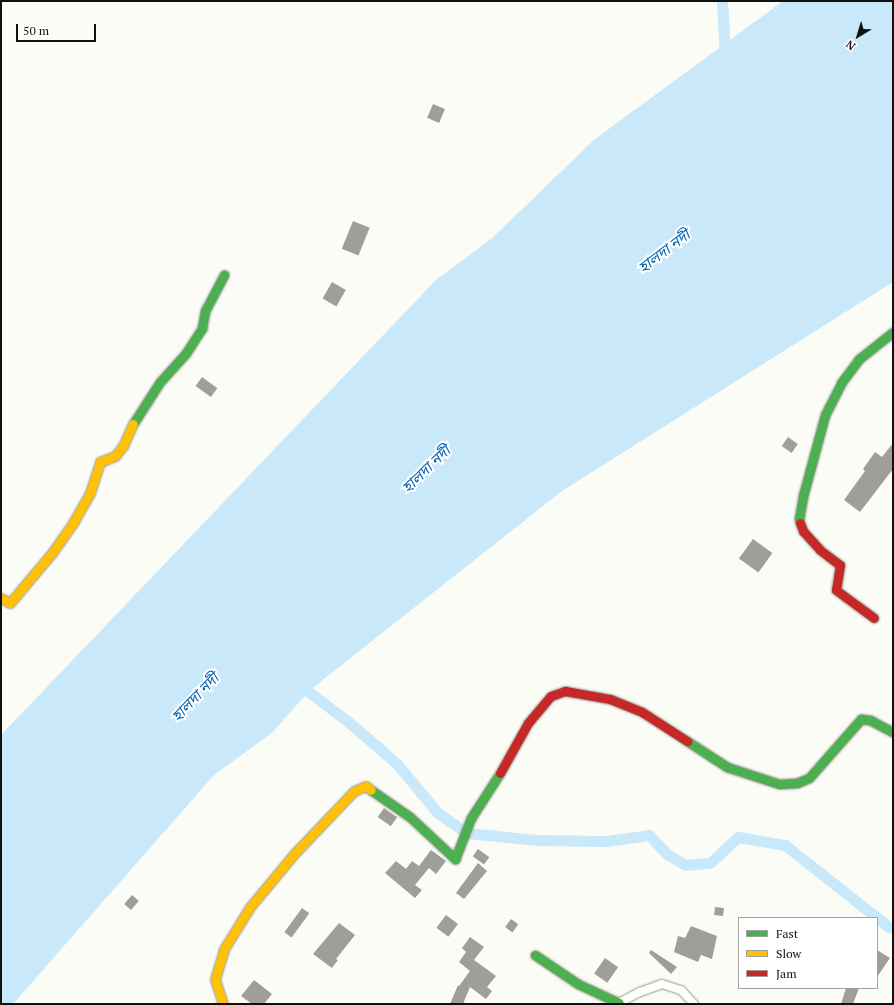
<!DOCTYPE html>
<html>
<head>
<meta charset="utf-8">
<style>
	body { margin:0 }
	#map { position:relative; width:894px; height:1005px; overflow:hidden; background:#fcfcf7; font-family:"PT Serif","Noto Sans Bengali",serif }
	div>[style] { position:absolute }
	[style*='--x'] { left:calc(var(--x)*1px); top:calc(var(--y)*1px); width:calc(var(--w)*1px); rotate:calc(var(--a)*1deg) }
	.water>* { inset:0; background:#c9e8fa }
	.canal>* { height:11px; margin:-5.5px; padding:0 5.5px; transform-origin:5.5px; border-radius:5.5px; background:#c9e8fa }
	.building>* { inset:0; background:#a09e9b; transform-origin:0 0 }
	.roads { filter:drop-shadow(0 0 1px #969694) drop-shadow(0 0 1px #969694) }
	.street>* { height:8px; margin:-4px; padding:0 4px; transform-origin:4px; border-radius:4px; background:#fffffe }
	.fast>* { height:9px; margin:-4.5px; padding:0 4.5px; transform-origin:4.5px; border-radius:4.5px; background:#4caf50 }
	.slow>* { height:9px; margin:-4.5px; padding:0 4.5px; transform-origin:4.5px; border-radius:4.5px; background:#ffc107 }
	.jam>* { height:9px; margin:-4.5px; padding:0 4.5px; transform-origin:4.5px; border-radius:4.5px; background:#c62828 }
	span { translate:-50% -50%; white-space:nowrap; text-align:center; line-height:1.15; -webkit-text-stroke:4px #fff; paint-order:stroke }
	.water-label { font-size:15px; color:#0c66b0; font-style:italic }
	.frame { position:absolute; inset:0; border:2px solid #101010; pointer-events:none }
	.legend { position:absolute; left:738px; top:917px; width:140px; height:72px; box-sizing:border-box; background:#fff; border:1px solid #9f9f9f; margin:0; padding:5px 7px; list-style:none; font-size:12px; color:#101010 }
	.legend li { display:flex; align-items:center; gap:8px; height:20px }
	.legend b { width:20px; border:1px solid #9f9f9f }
	.north { position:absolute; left:838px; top:16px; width:40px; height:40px; -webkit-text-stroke:3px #fff; paint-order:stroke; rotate:218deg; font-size:11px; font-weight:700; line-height:16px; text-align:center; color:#101010 }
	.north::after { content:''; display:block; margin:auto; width:14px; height:18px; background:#101010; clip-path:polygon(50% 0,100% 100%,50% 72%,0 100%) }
	.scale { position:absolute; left:16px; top:24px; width:80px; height:18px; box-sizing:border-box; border:2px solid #101010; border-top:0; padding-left:5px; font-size:12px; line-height:14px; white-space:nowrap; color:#101010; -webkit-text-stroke:3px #fff; paint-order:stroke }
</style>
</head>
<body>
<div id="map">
	<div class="water">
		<i style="clip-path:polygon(783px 1px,893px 1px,893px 282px,562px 491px,310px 690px,272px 733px,214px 775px,13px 1004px,1px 1004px,1px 735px,436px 280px,491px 239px,595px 139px)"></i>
	</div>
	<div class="canal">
		<i style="--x:722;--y:1;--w:56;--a:86.9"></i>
		<i style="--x:296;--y:682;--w:69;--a:37.4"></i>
		<i style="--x:351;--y:724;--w:61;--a:41"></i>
		<i style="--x:397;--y:764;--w:64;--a:50.1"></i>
		<i style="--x:438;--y:813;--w:35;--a:35"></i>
		<i style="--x:467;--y:833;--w:70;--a:5.7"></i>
		<i style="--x:537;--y:840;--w:69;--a:0.8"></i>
		<i style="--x:606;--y:841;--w:43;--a:-7.9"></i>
		<i style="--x:649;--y:835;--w:26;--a:47"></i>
		<i style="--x:667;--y:854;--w:21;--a:31"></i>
		<i style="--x:685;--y:865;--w:25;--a:-5"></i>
		<i style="--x:710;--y:863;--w:38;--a:-43"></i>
		<i style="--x:738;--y:837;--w:48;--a:9.7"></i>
		<i style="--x:785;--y:845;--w:132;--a:38.3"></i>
		<i style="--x:889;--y:927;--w:4;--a:14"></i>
	</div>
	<div class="building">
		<i style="left:433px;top:104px;width:13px;height:15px;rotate:23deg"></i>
		<i style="left:353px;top:221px;width:18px;height:30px;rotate:22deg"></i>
		<i style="left:332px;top:282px;width:16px;height:19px;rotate:30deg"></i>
		<i style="left:202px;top:377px;width:19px;height:11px;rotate:36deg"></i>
		<i style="left:788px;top:437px;width:12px;height:11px;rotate:35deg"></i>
		<i style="clip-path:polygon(893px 443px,893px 469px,860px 512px,844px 500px,865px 471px,863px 469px,875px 452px,882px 457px)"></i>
		<i style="left:753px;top:539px;width:24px;height:24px;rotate:36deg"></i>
		<i style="left:384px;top:808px;width:16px;height:11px;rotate:35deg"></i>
		<i style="left:478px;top:849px;width:14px;height:9px;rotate:36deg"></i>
		<i style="clip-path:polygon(431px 850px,446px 861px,436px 874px,429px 868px,415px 885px,422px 890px,415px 898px,385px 873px,396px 861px,406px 869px,412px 861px,419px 866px)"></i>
		<i style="clip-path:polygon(478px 863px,487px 871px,464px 899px,456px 893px)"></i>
		<i style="left:132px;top:895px;width:9px;height:12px;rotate:41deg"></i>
		<i style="left:715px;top:907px;width:9px;height:8px;rotate:6deg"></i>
		<i style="left:302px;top:908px;width:9px;height:30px;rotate:36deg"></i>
		<i style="left:446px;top:915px;width:15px;height:16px;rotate:37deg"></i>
		<i style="left:511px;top:919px;width:9px;height:10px;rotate:36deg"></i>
		<i style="clip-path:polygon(339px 923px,355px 935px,336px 959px,338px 960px,332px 968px,313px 954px)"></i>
		<i style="clip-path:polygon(691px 926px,717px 936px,712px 959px,701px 955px,698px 962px,674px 952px,678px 936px,685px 938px)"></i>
		<i style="clip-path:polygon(470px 937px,484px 947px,474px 960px,496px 976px,487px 987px,492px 991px,486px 999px,470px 987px,463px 1004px,450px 1004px,458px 985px,459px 986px,470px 971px,459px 962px,466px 952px,462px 948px)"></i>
		<i style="clip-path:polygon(651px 950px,677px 967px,671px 974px,649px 953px)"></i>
		<i style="clip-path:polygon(877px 950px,890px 958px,877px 977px)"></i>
		<i style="left:605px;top:958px;width:16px;height:19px;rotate:35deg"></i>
		<i style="clip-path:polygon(254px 980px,272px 994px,264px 1004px,252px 1004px,241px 996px)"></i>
		<i style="clip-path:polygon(846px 988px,859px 988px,853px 1004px,841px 1004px)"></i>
	</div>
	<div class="roads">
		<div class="street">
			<i style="--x:617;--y:1004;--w:26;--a:-28"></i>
			<i style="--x:640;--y:992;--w:23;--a:-20"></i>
			<i style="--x:662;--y:984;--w:20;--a:18"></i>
			<i style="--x:681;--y:990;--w:19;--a:47"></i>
		</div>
		<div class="fast">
			<i style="--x:133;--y:424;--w:50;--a:-57.3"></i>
			<i style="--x:160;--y:382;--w:39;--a:-48"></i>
			<i style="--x:186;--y:353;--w:30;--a:-57"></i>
			<i style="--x:202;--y:328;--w:17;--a:-80"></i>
			<i style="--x:205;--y:311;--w:41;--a:-62.2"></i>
			<i style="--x:800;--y:523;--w:4;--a:-104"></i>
			<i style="--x:799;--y:519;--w:23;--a:-80"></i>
			<i style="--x:803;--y:496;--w:84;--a:-74.8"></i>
			<i style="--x:825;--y:415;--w:36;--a:-63"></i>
			<i style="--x:841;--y:383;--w:30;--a:-53"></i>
			<i style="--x:859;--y:359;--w:43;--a:-38.5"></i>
			<i style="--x:687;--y:741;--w:48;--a:33"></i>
			<i style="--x:727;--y:767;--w:55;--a:18.1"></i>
			<i style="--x:779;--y:784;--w:18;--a:-3"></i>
			<i style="--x:797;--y:783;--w:13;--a:-23"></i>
			<i style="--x:809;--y:778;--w:79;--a:-48.6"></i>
			<i style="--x:861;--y:719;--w:9;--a:6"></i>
			<i style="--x:870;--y:720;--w:26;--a:28"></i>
			<i style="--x:371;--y:790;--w:47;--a:34.7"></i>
			<i style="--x:410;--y:817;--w:62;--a:43"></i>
			<i style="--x:455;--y:859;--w:44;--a:-68.7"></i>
			<i style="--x:471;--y:818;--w:54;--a:-57.2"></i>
			<i style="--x:535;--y:955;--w:52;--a:34"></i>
			<i style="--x:578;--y:984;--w:45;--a:24.9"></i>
		</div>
		<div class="slow">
			<i style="--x:1;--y:598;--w:10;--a:29"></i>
			<i style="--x:10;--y:603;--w:65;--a:-50"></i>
			<i style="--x:52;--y:553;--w:39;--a:-55"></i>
			<i style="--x:74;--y:521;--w:32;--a:-60"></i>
			<i style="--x:90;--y:493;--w:33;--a:-72"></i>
			<i style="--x:100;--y:462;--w:16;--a:-22"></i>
			<i style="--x:115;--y:456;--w:13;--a:-51"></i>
			<i style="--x:123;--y:446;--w:24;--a:-66"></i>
			<i style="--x:223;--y:1004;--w:26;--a:-108"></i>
			<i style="--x:215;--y:979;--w:31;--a:-73"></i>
			<i style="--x:224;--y:949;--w:49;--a:-58.2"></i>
			<i style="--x:250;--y:907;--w:69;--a:-50.3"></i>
			<i style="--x:294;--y:854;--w:87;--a:-46.4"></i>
			<i style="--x:354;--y:791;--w:13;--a:-23"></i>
			<i style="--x:366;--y:786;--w:6;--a:39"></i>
		</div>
		<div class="jam">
			<i style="--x:800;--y:523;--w:9;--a:69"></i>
			<i style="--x:803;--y:531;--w:25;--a:48"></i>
			<i style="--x:820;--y:550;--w:25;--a:37"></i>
			<i style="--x:840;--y:565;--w:25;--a:99"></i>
			<i style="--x:836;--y:590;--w:47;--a:36.4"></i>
			<i style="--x:500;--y:773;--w:57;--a:-60.8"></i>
			<i style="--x:528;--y:723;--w:35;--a:-50"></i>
			<i style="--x:551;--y:696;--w:15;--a:-20"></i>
			<i style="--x:565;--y:691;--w:46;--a:10.1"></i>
			<i style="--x:610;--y:699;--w:35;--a:22"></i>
			<i style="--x:642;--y:712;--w:54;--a:32.8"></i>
		</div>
	</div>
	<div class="water-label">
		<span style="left:664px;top:251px;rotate:-37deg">হালদা নদী</span>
		<span style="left:426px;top:469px;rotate:-44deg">হালদা নদী</span>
		<span style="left:195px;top:697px;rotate:-46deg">হালদা নদী</span>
	</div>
	<div class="frame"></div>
	<ul class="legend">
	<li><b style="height:5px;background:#4caf50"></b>Fast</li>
	<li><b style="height:5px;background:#ffc107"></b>Slow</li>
	<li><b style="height:5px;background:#c62828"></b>Jam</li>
	</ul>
	<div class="north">N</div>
	<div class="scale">50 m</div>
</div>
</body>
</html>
